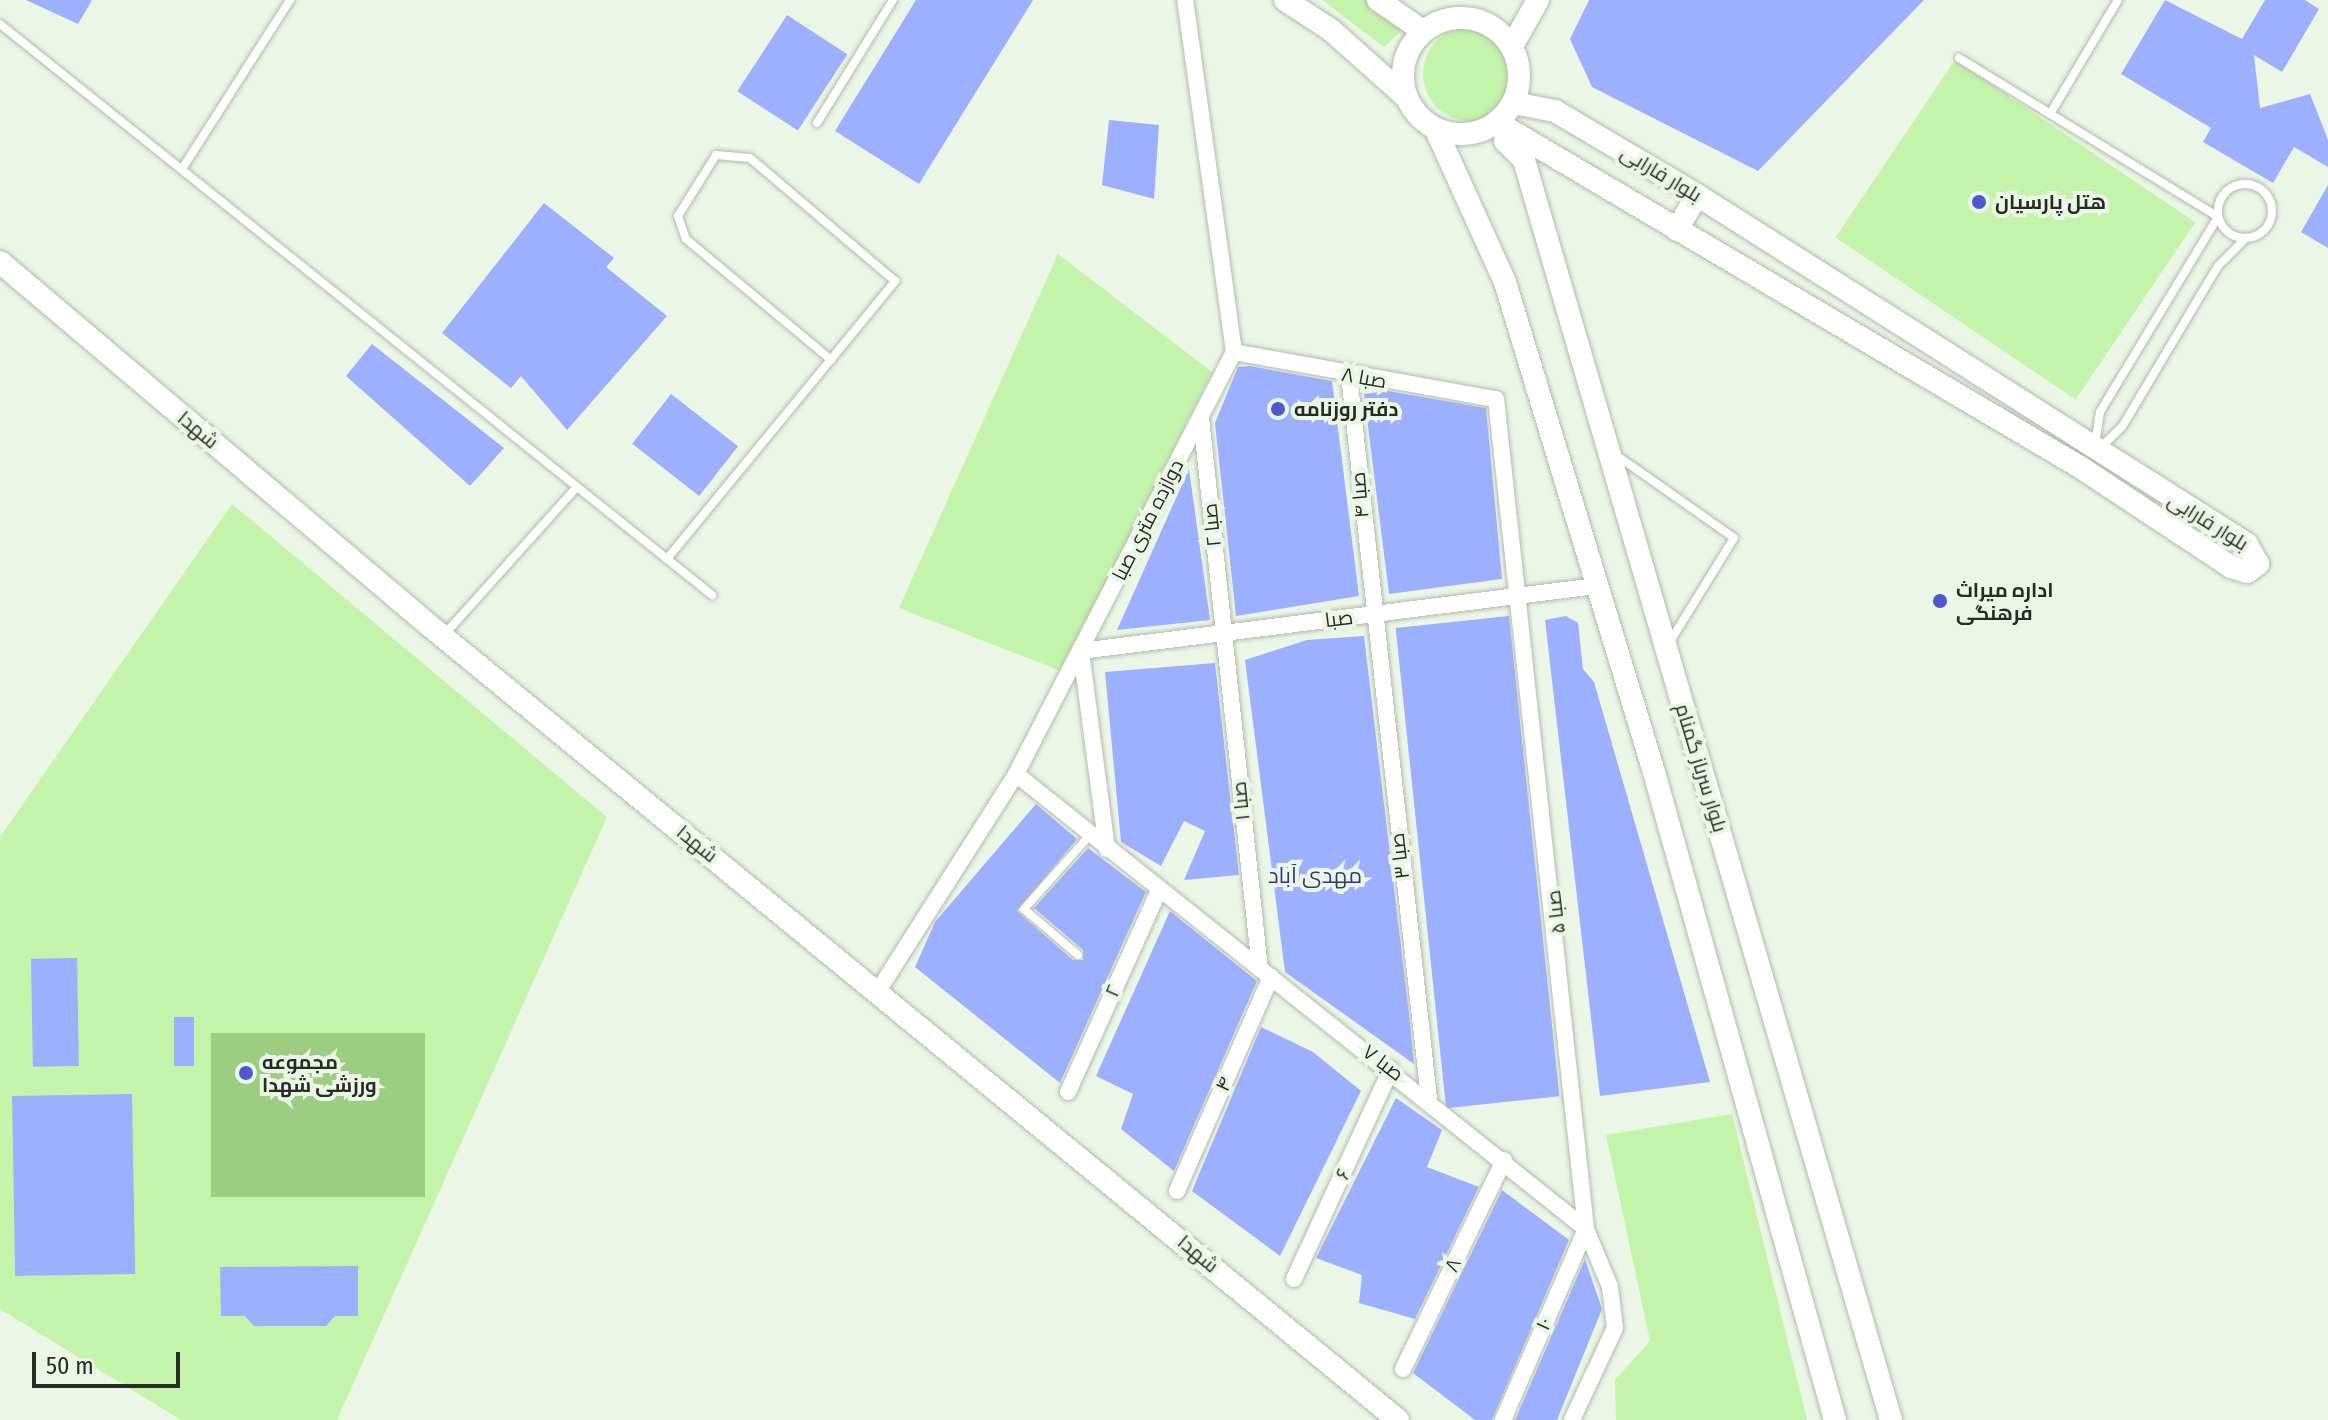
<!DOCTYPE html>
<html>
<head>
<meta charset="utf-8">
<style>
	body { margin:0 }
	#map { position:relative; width:2328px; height:1420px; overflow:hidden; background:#ecf6e7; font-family:"Fira Sans Condensed",Cairo,sans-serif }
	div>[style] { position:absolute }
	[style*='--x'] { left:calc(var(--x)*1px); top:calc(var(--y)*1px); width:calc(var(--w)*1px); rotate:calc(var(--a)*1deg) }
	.green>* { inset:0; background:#c4f3aa; transform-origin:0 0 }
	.round { border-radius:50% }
	.water>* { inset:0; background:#9ccd80; transform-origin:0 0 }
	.building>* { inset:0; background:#9dafff; transform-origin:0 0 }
	.roads { filter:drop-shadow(0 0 2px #b1bbad) drop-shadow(0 0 2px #b1bbad) }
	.service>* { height:8px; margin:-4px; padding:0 4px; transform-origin:4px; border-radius:4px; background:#fff }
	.service>.ring { margin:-4px; padding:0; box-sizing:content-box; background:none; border:8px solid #fff; border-radius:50% }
	.minor>* { height:16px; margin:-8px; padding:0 8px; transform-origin:8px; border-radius:8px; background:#fff }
	.secondary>* { height:22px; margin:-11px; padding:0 11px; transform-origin:11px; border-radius:11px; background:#fff }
	.secondary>.ring { margin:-11px; padding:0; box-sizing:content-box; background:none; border:22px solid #fff; border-radius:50% }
	.dots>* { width:22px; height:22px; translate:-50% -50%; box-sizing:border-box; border:4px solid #ecf6e7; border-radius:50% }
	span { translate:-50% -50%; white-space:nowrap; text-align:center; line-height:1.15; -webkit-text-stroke:8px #ecf6e7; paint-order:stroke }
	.street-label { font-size:20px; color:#282c26 }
	.poi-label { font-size:20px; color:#282c26; font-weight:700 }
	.left { translate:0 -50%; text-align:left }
	.neighbourhood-label { font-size:22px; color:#313a75 }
	.scale { position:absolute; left:32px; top:1352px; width:148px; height:36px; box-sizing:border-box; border:4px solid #282c26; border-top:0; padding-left:10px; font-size:24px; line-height:28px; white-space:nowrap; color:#282c26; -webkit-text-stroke:6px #ecf6e7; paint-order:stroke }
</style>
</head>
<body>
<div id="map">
	<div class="green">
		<i style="clip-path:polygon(1322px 0,1371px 0,1405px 28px,1384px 47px)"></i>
		<i class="round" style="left:1423px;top:27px;width:94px;height:94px"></i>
		<i style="left:1955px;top:60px;width:290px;height:214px;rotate:34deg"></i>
		<i style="clip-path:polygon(1058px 254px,1212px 372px,1061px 671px,899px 608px)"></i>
		<i style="clip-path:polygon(232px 504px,607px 817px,337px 1420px,181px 1420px,0 1309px,0 837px)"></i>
		<i style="clip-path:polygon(1732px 1114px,1807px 1420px,1616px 1420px,1615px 1380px,1650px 1341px,1606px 1135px)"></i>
	</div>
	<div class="water">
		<i style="left:211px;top:1033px;width:214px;height:164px"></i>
	</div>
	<div class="building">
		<i style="clip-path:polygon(26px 0,92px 0,78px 24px)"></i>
		<i style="clip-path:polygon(916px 0,1033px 0,919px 184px,835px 131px)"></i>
		<i style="clip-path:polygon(1589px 0,1924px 0,1758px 171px,1592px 87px,1570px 39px)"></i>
		<i style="clip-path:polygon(2165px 0,2242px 39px,2265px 0,2305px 0,2319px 9px,2282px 72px,2254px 55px,2260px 108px,2310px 94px,2328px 140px,2328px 167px,2294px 147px,2273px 183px,2203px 142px,2211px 128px,2121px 74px)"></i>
		<i style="left:787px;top:15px;width:72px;height:91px;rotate:33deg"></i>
		<i style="clip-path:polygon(1109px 120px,1159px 125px,1154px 199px,1102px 185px)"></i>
		<i style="clip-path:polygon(2328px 185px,2328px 248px,2301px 232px)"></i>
		<i style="clip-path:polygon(544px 203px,614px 258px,606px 267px,667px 316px,567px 430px,521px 376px,511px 388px,442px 333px)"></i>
		<i style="clip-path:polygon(372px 344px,504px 448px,470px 486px,346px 376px)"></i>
		<i style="clip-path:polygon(1250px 366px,1332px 381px,1359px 596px,1236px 616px,1215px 423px,1238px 367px)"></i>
		<i style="clip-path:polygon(1388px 391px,1486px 408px,1502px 579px,1389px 594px,1364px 394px)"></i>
		<i style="left:671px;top:394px;width:85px;height:63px;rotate:38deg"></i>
		<i style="clip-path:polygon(1189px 469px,1210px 620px,1117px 630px)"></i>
		<i style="left:1509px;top:616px;width:483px;height:114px;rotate:84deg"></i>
		<i style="clip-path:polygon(1566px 616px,1578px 623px,1583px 669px,1594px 682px,1710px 1082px,1600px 1096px,1545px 620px)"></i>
		<i style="clip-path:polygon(1364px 636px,1409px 1014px,1414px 1064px,1285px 972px,1245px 660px,1307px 640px)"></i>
		<i style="clip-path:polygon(1215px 663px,1239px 875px,1184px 880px,1205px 831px,1184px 821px,1161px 866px,1121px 842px,1105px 672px)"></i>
		<i style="clip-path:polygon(1036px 804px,1077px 839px,1017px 911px,1073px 960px,1083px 960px,1083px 950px,1034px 908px,1088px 848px,1146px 892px,1060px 1083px,915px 967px,935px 922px)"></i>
		<i style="clip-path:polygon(1170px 911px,1257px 981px,1174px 1171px,1121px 1129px,1133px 1094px,1096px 1076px)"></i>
		<i style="left:77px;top:958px;width:108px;height:46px;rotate:89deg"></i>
		<i style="left:174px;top:1017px;width:20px;height:49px"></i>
		<i style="clip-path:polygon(1261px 1027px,1313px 1052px,1361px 1091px,1280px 1256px,1192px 1191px)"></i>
		<i style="left:132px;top:1094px;width:180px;height:120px;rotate:89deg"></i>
		<i style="clip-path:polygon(1396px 1098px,1442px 1130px,1427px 1167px,1479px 1187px,1415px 1319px,1359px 1303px,1362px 1275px,1316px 1258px)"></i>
		<i style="clip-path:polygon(1502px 1190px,1569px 1240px,1492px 1420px,1475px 1420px,1413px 1373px)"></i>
		<i style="clip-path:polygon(1585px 1259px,1602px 1309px,1557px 1420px,1515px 1420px)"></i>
		<i style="clip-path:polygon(358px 1266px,358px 1316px,335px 1316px,326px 1326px,254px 1326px,245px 1316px,221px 1316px,220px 1267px)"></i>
	</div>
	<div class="roads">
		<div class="service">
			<i style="--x:0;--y:24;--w:913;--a:38.73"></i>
			<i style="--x:1959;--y:58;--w:304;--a:31.5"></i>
			<i style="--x:2218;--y:217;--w:228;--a:121.2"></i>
			<i style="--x:2100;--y:412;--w:32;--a:99"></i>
			<i style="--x:2050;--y:114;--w:133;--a:-59.2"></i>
			<i style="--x:817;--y:123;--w:145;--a:-58.3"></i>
			<i style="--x:182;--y:169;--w:201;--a:-57.4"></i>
			<i class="ring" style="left:2218px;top:184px;width:46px;height:46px"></i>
			<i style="--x:2101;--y:447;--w:29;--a:-44"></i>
			<i style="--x:2122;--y:427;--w:187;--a:-59.2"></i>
			<i style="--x:2218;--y:266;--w:40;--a:-45"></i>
			<i style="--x:1616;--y:455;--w:144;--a:35.1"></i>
			<i style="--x:1734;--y:538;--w:126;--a:121.7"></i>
			<i style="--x:667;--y:559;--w:360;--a:-50.6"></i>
			<i style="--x:895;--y:281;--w:190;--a:-139.7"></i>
			<i style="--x:750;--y:158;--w:34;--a:-175"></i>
			<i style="--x:716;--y:155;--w:72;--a:121.9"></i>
			<i style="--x:678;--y:216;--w:24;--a:71"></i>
			<i style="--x:686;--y:239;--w:189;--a:39.8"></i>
			<i style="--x:444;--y:635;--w:199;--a:-48.1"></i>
			<i style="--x:1078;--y:955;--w:71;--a:-139.6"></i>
			<i style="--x:1024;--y:909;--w:99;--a:-48.3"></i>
		</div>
		<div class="minor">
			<i style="--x:1234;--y:352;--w:266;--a:10.2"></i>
			<i style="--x:1496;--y:399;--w:835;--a:83.81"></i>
			<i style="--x:1586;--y:1229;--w:208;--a:113.5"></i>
			<i style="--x:1349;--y:375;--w:727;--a:83.69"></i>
			<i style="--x:1201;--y:418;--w:554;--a:83.89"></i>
			<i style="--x:1016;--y:774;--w:729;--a:38.6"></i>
			<i style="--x:1586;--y:1229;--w:63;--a:67.5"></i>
			<i style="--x:1610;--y:1287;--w:41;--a:83"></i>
			<i style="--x:1615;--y:1328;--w:102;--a:115.1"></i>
			<i style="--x:1107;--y:849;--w:200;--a:-97.5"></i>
			<i style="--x:1081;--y:651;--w:519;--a:-7.19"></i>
			<i style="--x:878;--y:991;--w:257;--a:-57.5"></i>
			<i style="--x:1016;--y:774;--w:475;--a:-62.7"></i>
			<i style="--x:1234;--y:352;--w:355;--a:-97.9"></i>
			<i style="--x:1068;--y:1092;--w:222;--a:-65.7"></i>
			<i style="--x:1177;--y:1191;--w:234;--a:-66.3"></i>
			<i style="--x:1294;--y:1279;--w:231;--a:-65.2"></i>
			<i style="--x:1403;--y:1369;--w:232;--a:-64.2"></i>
		</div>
		<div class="secondary">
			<i style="--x:1285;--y:0;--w:55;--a:33.1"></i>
			<i style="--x:1331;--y:30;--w:101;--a:41.8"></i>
			<i style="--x:1378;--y:0;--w:55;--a:34.6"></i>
			<i class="ring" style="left:1403px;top:18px;width:94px;height:94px"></i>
			<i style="--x:1512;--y:46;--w:53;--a:-60.5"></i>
			<i style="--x:1498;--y:123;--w:676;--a:30.59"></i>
			<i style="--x:2080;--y:467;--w:181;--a:33.5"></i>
			<i style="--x:2231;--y:567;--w:17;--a:17"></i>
			<i style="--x:2247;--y:572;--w:14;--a:-36"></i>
			<i style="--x:2258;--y:564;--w:23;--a:-119"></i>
			<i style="--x:2247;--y:544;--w:651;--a:-147.6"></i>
			<i style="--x:1697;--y:195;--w:165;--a:-149.4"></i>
			<i style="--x:1555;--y:111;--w:42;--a:-169"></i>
			<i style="--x:1436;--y:130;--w:167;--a:65.6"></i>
			<i style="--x:1505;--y:282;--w:512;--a:73.09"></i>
			<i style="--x:1654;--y:772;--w:673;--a:74.39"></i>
			<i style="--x:1505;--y:141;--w:27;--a:45"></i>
			<i style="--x:1524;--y:160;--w:1312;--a:73.76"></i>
			<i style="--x:1677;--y:230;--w:40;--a:-60.3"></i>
			<i style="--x:0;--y:262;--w:563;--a:40.25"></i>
			<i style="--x:430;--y:626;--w:1252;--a:39.36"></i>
		</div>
	</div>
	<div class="dots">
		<i style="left:1979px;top:202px;background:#4c59cf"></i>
		<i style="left:1278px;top:409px;background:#4c59cf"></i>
		<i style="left:1940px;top:601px;background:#4c59cf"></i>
		<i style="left:246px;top:1073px;background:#4c59cf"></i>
	</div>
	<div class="street-label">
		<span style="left:1661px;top:174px;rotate:31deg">بلوار فارابی</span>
		<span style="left:1364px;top:378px;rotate:10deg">صبا ۸</span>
		<span style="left:198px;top:430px;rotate:40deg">شهدا</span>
		<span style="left:1360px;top:495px;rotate:-95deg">صبا ۴</span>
		<span style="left:1148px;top:520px;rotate:-63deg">دوازده متری صبا</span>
		<span style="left:2208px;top:522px;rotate:32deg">بلوار فارابی</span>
		<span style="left:1212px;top:525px;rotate:-96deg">صبا ۲</span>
		<span style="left:1339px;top:619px;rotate:-7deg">صبا</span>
		<span style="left:1701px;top:768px;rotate:73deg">بلوار سرباز گمنام</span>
		<span style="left:1241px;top:801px;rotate:-96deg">صبا ۱</span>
		<span style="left:697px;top:844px;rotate:39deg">شهدا</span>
		<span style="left:1400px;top:856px;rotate:-97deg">صبا ۳</span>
		<span style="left:1556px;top:912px;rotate:-97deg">صبا ۵</span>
		<span style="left:1113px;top:991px;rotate:-66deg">۲</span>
		<span style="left:1383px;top:1063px;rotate:37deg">صبا ۷</span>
		<span style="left:1224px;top:1084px;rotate:-66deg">۴</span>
		<span style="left:1343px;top:1174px;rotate:-65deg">۶</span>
		<span style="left:1198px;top:1254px;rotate:40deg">شهدا</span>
		<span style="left:1453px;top:1265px;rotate:-64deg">۸</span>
		<span style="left:1544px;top:1324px;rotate:-66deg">۱۰</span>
	</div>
	<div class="poi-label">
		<span class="left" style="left:1995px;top:202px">هتل پارسیان</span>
		<span class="left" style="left:1294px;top:409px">دفتر روزنامه</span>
		<span class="left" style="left:1956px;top:602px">اداره میراث<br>فرهنگی</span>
		<span class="left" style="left:262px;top:1074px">مجموعه<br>ورزشی شهدا</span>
	</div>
	<div class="neighbourhood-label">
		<span style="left:1315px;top:876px">مهدی آباد</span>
	</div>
	<div class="scale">50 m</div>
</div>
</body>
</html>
